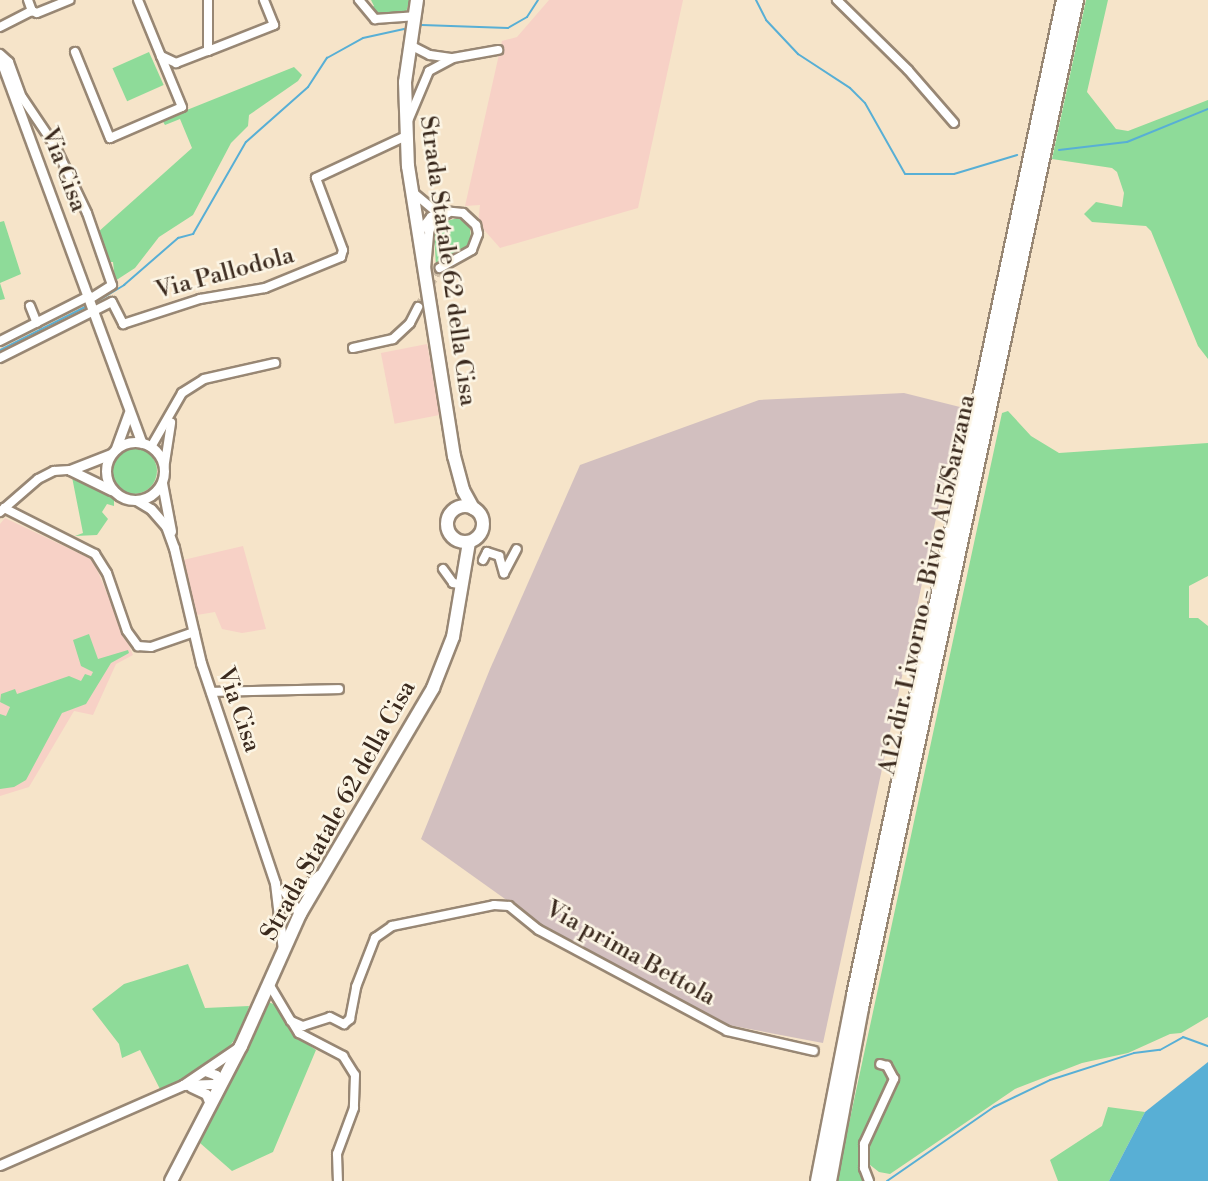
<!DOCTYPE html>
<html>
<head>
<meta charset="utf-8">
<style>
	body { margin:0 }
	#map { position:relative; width:1208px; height:1181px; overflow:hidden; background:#f6e4c9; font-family:"Libre Bodoni",serif }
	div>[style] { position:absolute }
	.built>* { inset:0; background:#f7d1c6; transform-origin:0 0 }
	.industrial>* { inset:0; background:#d2bfbf }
	.green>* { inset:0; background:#8edb99; transform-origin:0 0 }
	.round { border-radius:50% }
	.water>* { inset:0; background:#58afd5 }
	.stream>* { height:2px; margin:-1px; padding:0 1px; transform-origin:1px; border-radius:1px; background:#58afd5 }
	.minor-tunnel>* { height:8px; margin-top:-4px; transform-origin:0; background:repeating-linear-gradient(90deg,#d1bfa7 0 8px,transparent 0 12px) }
	.roads { filter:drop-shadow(2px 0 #988774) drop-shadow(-2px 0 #988774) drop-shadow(0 2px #988774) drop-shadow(0 -2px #988774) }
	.minor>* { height:8px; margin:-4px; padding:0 4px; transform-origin:4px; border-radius:4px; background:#fff }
	.tertiary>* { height:9px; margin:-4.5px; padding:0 4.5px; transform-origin:4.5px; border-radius:4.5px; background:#fff }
	.tertiary>.ring { margin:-4.5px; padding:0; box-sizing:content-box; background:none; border:9px solid #fff; border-radius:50% }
	.primary>* { height:12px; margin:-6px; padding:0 6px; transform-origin:6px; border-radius:6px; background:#fff }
	.primary>.ring { margin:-6px; padding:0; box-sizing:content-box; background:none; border:12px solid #fff; border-radius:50% }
	.motorway>* { height:14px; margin:-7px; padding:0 7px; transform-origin:7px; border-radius:7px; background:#fff }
	span { translate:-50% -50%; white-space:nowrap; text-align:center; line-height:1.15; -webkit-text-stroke:5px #fcf5e5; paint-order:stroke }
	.street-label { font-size:24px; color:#3b2a1e }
</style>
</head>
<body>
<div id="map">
	<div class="built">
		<i style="clip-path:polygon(549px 0,683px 0,638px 208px,500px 248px,478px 223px,480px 205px,465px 206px,502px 41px,517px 37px)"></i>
		<i style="left:427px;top:344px;width:72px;height:47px;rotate:79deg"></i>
		<i style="clip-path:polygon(5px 518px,93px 560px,133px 655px,116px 664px,93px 715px,74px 711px,29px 787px,0 796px,0 524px)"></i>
		<i style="clip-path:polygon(243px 546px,266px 629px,242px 633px,222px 629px,215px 612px,197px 615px,183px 560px)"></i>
	</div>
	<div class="industrial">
		<i style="clip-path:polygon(904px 393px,960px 407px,823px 1043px,723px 1024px,547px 929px,421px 839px,490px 669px,580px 465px,759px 400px)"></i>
	</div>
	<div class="green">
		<i style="clip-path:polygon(371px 0,410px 0,406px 12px,380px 17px,368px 9px,374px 6px)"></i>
		<i style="clip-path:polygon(1086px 0,1108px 0,1087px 92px,1116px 129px,1128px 131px,1208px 100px,1208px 359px,1198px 346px,1151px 231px,1146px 226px,1092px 222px,1084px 214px,1096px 202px,1122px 207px,1124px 193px,1117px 172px,1112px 168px,1052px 159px)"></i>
		<i style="left:149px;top:52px;width:36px;height:40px;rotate:66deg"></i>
		<i style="clip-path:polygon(294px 67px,302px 75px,298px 81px,249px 115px,248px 126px,231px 143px,193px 215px,159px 237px,135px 268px,115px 281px,113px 262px,108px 262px,97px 233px,192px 148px,180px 119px,165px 125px,162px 120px)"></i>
		<i style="clip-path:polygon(458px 218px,470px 227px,471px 241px,460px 254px,436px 266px,434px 232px,442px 222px)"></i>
		<i style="clip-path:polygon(4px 221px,21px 274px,0 283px,5px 299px,0 300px,0 222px)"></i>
		<i style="clip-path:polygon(1008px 411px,1031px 436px,1059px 453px,1208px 443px,1208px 576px,1189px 586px,1189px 618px,1198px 618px,1208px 626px,1208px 1017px,1181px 1033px,1170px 1034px,1128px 1053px,1082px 1063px,1015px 1089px,890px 1174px,879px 1172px,860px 1157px,866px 1181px,829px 1181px,835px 1142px,845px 1142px,1002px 413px)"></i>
		<i class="round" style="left:111px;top:448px;width:46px;height:46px"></i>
		<i style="clip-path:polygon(72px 477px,94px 484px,114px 500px,114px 506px,107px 504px,102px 512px,108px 519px,97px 535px,75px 536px,83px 533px)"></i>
		<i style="clip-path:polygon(89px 634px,98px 659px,128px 650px,129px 653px,111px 663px,86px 704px,62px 713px,26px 780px,14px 787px,0 789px,0 714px,6px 716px,10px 707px,0 702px,1px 694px,15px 689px,17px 694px,69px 676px,81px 681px,85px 674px,91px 676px,93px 672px,81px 666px,73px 640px)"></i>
		<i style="clip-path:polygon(188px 964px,205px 1008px,249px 1006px,242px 1029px,222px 1057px,161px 1091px,140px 1050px,122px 1058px,119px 1044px,92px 1009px,124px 984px)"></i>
		<i style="clip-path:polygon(268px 1002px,279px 1006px,291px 1033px,316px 1050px,273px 1152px,232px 1171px,200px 1143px)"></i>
		<i style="clip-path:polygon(1108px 1107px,1145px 1112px,1109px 1181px,1058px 1181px,1050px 1160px,1102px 1126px)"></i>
	</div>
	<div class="water">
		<i style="clip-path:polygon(1208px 1062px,1208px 1181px,1109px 1181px,1145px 1112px)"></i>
	</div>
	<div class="stream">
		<i style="left:756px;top:0;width:22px;rotate:63deg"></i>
		<i style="left:766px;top:20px;width:47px;rotate:46.7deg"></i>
		<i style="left:798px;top:54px;width:62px;rotate:33.2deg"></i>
		<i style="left:850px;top:88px;width:21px;rotate:45deg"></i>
		<i style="left:865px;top:103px;width:81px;rotate:60.6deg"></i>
		<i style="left:905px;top:174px;width:49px"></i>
		<i style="left:954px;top:174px;width:66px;rotate:-16.8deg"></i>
		<i style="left:422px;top:25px;width:86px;rotate:2deg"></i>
		<i style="left:508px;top:28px;width:22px;rotate:-30deg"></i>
		<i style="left:527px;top:17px;width:20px;rotate:-57deg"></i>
		<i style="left:1059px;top:150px;width:68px;rotate:-6.7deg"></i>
		<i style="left:1127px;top:142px;width:87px;rotate:-22.2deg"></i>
		<i style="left:96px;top:302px;width:33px;rotate:-31deg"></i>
		<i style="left:124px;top:285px;width:72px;rotate:-41deg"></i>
		<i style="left:178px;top:238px;width:16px;rotate:-15deg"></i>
		<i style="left:193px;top:234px;width:106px;rotate:-60.1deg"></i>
		<i style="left:246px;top:142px;width:83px;rotate:-41.6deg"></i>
		<i style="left:308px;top:87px;width:35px;rotate:-57deg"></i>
		<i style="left:327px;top:58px;width:41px;rotate:-29.1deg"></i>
		<i style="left:363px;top:38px;width:42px;rotate:-12.4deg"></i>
		<i style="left:0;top:350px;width:97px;rotate:-26.8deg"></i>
		<i style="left:887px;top:1181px;width:130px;rotate:-34.7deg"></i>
		<i style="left:994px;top:1107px;width:62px;rotate:-25.7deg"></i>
		<i style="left:1050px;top:1080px;width:88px;rotate:-17.8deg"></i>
		<i style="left:1134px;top:1053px;width:26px;rotate:-7deg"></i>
		<i style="left:1160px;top:1050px;width:26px;rotate:-29deg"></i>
		<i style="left:1183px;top:1037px;width:27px;rotate:20deg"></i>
	</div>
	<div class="minor-tunnel">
		<i style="left:418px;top:307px;width:45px;rotate:-60.6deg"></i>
	</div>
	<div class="roads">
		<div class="minor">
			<i style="left:28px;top:0;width:12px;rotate:70deg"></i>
			<i style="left:32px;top:11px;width:5px;rotate:22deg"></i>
			<i style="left:37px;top:13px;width:35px;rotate:-22deg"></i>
			<i style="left:138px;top:0;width:61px;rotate:67.7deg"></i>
			<i style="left:161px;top:56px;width:17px;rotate:25deg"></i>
			<i style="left:176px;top:63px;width:34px;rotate:-21deg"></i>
			<i style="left:208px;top:51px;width:51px;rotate:-90deg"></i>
			<i style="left:359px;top:0;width:25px;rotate:50deg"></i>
			<i style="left:375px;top:19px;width:39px;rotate:-4deg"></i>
			<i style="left:837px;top:0;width:100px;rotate:44.6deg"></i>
			<i style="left:908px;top:70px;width:70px;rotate:49deg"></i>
			<i style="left:0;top:27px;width:36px;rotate:-27deg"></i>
			<i style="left:410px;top:45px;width:22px;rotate:27deg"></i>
			<i style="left:430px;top:55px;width:21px;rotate:8deg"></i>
			<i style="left:208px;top:51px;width:71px;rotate:-21.5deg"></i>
			<i style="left:274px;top:25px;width:27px;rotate:-112deg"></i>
			<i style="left:75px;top:52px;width:93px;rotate:67.9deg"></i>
			<i style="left:110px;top:138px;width:78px;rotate:-23.3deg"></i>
			<i style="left:182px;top:107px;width:55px;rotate:-112.4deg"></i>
			<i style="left:0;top:54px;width:12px;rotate:42deg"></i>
			<i style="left:9px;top:62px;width:37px;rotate:70deg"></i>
			<i style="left:22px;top:97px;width:59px;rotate:56deg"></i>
			<i style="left:55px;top:146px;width:74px;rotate:64.5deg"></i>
			<i style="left:87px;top:213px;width:76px;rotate:70.9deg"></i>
			<i style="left:112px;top:285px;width:26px;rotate:148deg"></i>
			<i style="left:408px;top:121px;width:54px;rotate:-67.2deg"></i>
			<i style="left:429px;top:71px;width:27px;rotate:-28deg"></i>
			<i style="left:453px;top:58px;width:46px;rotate:-10.1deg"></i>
			<i style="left:415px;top:194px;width:25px;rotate:40deg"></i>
			<i style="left:434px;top:210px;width:29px;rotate:6deg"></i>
			<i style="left:463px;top:213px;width:18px;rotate:43deg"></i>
			<i style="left:476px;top:225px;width:9px;rotate:77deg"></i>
			<i style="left:478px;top:234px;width:17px;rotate:111deg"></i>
			<i style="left:472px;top:250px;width:37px;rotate:151deg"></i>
			<i style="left:420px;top:231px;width:18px;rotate:-52deg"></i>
			<i style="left:431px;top:217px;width:9px;rotate:-21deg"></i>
			<i style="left:426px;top:269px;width:38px;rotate:-85deg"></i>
			<i style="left:429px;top:231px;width:13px;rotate:-61deg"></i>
			<i style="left:435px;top:220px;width:15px;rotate:-28deg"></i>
			<i style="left:30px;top:306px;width:18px;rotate:68deg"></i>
			<i style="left:0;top:341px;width:100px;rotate:-26.8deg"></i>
			<i style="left:353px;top:348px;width:41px;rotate:-12.7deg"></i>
			<i style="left:393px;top:339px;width:23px;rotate:-43deg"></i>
			<i style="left:410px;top:323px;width:18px;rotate:-63deg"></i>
			<i style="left:0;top:358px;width:125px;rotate:-26.6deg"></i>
			<i style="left:112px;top:302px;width:25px;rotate:63deg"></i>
			<i style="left:123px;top:324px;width:81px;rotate:-18deg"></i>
			<i style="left:200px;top:299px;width:66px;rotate:-9.6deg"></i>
			<i style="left:265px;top:288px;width:82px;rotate:-22.2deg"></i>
			<i style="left:341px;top:257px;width:7px;rotate:-74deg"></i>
			<i style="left:343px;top:250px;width:77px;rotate:-110.6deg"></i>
			<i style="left:316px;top:178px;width:99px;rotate:-25deg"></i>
			<i style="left:151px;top:447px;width:62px;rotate:-60.1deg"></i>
			<i style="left:182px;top:393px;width:26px;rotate:-32deg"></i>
			<i style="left:204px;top:379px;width:73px;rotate:-12.7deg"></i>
			<i style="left:164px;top:469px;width:47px;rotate:-81.3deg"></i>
			<i style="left:4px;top:508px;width:102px;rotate:26.8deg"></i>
			<i style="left:95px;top:554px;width:22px;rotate:58deg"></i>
			<i style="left:107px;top:573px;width:61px;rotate:71deg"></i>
			<i style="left:127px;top:631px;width:19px;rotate:54deg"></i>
			<i style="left:138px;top:646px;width:13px;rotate:4deg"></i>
			<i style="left:151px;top:647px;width:46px;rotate:-19.2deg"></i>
			<i style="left:0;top:512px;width:50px;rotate:-41deg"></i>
			<i style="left:38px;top:479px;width:18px;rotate:-27deg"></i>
			<i style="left:54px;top:471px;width:16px;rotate:-4deg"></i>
			<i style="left:483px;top:560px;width:9px;rotate:-63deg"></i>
			<i style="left:487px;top:552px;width:13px;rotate:18deg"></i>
			<i style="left:499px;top:556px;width:18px;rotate:74deg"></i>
			<i style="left:504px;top:573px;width:27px;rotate:-62deg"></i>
			<i style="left:443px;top:569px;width:17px;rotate:54deg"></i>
			<i style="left:453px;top:583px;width:10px;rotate:11deg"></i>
			<i style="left:211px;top:692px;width:128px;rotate:-1.3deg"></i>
			<i style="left:269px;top:984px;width:43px;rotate:59.3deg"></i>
			<i style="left:291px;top:1021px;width:13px;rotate:23deg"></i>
			<i style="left:303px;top:1026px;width:28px;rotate:-18deg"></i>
			<i style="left:330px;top:1017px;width:16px;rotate:27deg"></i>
			<i style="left:344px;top:1024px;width:8px;rotate:-40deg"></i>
			<i style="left:350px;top:1019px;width:33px;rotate:-79deg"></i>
			<i style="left:356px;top:987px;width:53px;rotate:-68.8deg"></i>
			<i style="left:375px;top:938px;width:21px;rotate:-35deg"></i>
			<i style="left:392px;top:926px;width:104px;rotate:-11.6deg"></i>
			<i style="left:494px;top:905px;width:15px;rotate:4deg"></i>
			<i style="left:509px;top:906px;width:38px;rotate:39deg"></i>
			<i style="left:539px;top:930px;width:213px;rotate:28.2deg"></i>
			<i style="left:727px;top:1031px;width:89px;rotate:12.9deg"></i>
			<i style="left:292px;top:1022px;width:13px;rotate:58deg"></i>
			<i style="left:299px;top:1033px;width:50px;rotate:27.6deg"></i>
			<i style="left:343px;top:1056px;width:22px;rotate:58deg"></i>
			<i style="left:355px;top:1075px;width:33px;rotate:92deg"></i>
			<i style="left:354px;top:1108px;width:49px;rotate:110.3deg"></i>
			<i style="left:337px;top:1154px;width:27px;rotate:88deg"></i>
			<i style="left:869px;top:1181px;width:14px;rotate:-111deg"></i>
			<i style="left:864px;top:1168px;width:24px;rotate:-90deg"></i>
			<i style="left:864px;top:1144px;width:72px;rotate:-65.2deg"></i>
			<i style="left:894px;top:1079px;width:15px;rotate:-118deg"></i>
			<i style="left:887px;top:1066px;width:7px;rotate:-164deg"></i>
		</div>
		<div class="tertiary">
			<i style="left:0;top:58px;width:410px;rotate:69.8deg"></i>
			<i class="ring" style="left:106px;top:442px;width:49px;height:49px"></i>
			<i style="left:116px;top:448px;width:37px;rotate:-70deg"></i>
			<i style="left:70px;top:470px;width:46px;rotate:26deg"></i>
			<i style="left:70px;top:470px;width:44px;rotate:-21.3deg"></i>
			<i style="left:162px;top:483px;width:49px;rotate:79.4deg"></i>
			<i style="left:136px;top:500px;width:17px;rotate:31deg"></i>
			<i style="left:151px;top:509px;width:23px;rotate:49deg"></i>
			<i style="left:166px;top:526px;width:23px;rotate:70deg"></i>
			<i style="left:174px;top:548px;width:118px;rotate:76.8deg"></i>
			<i style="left:201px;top:663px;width:232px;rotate:71.4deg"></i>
			<i style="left:275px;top:883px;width:67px;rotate:83.2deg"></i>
			<i style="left:283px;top:889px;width:30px;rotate:56deg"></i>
			<i style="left:285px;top:891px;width:13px;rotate:9deg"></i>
			<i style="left:298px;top:893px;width:28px;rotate:-41deg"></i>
			<i style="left:183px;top:1085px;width:37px;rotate:-2deg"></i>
			<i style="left:220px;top:1084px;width:10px;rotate:-114deg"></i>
			<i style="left:216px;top:1075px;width:12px;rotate:-160deg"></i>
			<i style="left:191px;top:1087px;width:17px;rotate:25deg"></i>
			<i style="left:206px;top:1094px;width:11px;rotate:68deg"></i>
			<i style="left:0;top:1165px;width:200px;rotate:-23.6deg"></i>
			<i style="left:183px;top:1085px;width:68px;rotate:-34.2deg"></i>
		</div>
		<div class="primary">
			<i style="left:417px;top:0;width:83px;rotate:98.3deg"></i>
			<i style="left:405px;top:82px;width:84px;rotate:88deg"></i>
			<i style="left:408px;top:166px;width:294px;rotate:81deg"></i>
			<i style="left:454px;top:456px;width:35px;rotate:75deg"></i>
			<i style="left:463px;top:490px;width:21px;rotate:61deg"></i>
			<i class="ring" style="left:447px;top:506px;width:24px;height:24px"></i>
			<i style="left:171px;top:1181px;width:152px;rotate:-62.6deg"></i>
			<i style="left:241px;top:1046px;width:145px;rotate:-65.9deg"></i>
			<i style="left:300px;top:914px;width:262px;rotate:-59.5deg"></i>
			<i style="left:433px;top:688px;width:55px;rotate:-68.6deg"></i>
			<i style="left:453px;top:637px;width:96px;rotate:-80.4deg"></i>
		</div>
		<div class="motorway">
			<i style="left:818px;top:1181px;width:189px;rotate:-79deg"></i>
			<i style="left:854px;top:995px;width:1017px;rotate:-78.08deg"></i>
			<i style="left:829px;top:1181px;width:176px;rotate:-79.5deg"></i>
			<i style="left:861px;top:1008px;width:1031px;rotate:-77.96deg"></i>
		</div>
	</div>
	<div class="street-label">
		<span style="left:63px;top:170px;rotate:69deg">Via Cisa</span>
		<span style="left:447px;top:261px;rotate:82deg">Strada Statale 62 della Cisa</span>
		<span style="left:225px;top:274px;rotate:-15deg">Via Pallodola</span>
		<span style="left:928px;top:585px;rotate:-78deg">A12 dir. Livorno - Bivio A15/Sarzana</span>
		<span style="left:238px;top:710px;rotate:71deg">Via Cisa</span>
		<span style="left:339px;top:811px;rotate:-61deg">Strada Statale 62 della Cisa</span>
		<span style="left:630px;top:954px;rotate:29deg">Via prima Bettola</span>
	</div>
</div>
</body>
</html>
